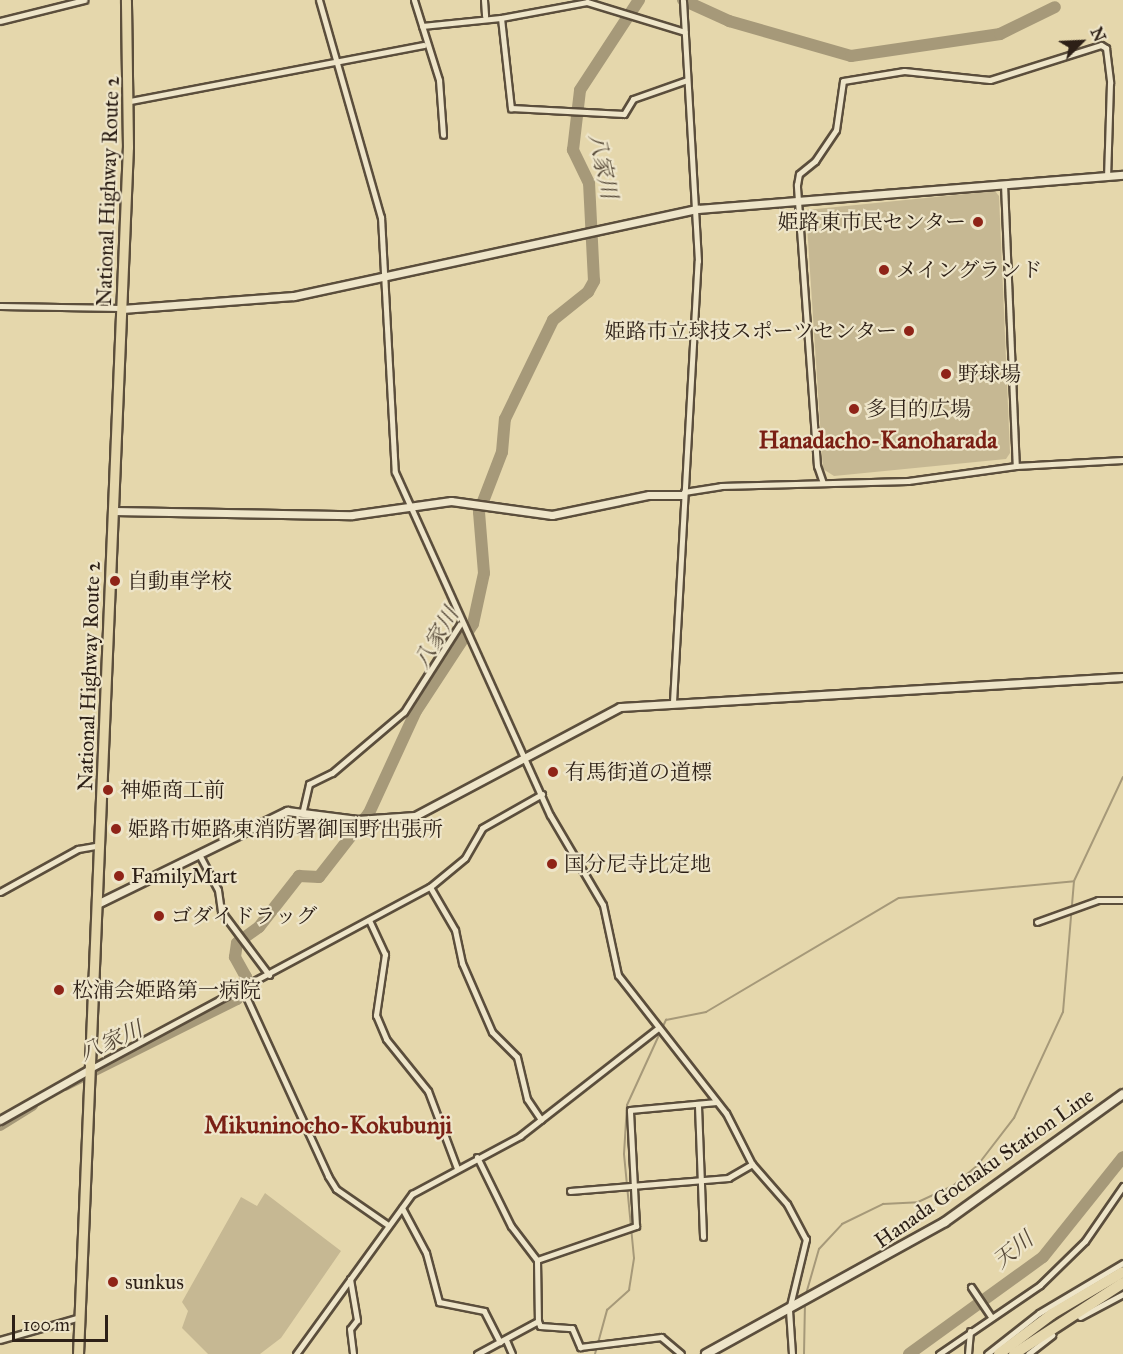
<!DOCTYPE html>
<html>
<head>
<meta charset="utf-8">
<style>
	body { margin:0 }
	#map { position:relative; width:1123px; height:1354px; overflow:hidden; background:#e5d7ac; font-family:"IM FELL Great Primer","Noto Serif JP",serif }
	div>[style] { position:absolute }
	.green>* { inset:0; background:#c6b893 }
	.stream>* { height:2px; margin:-1px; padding:0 1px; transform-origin:1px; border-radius:1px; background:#a69979 }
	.river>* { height:12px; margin:-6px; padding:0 6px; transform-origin:6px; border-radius:6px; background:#a69979 }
	.roads { filter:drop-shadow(2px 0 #5b4e3c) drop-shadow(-2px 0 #5b4e3c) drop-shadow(0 2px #5b4e3c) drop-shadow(0 -2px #5b4e3c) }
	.minor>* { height:5px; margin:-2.5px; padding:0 2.5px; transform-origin:2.5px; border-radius:2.5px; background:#eee5c9 }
	.tertiary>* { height:7px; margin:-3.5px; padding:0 3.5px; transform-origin:3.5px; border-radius:3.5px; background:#eee5c9 }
	.secondary>* { height:8px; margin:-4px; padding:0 4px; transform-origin:4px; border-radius:4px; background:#eee5c9 }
	.trunk>* { height:9px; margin:-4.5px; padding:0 4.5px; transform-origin:4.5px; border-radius:4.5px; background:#e5d7ac }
	.motorway>* { height:10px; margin:-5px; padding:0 5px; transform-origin:5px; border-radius:5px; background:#e5d7ac }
	.dots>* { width:16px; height:16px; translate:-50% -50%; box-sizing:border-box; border:3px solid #eee5c9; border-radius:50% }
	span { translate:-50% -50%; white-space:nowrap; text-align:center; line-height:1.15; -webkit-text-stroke:4.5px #eee5c9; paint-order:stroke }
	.street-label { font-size:21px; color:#2d2017 }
	.poi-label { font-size:21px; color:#2d2017 }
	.right { translate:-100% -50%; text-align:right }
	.left { translate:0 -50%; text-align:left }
	.water-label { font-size:22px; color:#574a39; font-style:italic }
	.quarter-label { font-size:24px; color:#7a1f14; font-weight:700 }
	.north { position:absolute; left:1051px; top:12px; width:60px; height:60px; -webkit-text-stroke:4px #eee5c9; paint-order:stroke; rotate:66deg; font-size:16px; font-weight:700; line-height:24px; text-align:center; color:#2d2017 }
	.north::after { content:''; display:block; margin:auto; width:21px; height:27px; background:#2d2017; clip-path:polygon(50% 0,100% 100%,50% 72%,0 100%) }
	.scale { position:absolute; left:12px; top:1315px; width:96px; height:27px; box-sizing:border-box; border:3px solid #2d2017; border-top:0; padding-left:8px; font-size:18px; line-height:21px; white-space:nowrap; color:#2d2017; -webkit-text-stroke:4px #eee5c9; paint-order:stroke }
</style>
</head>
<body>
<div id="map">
	<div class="green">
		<i style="clip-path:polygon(995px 191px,999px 196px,1010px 453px,1006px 459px,834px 476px,823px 469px,806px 210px)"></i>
		<i style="clip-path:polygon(265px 1193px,341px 1251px,281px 1338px,260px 1354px,208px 1354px,182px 1328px,188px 1311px,182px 1302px,241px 1197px,257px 1206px)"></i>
	</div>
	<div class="stream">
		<i style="left:806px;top:1294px;width:47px;rotate:-73.9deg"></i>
		<i style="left:819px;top:1249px;width:34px;rotate:-47deg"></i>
		<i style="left:842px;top:1224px;width:46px;rotate:-26deg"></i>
		<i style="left:883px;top:1204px;width:35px;rotate:-3deg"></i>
		<i style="left:918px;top:1202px;width:40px;rotate:-25deg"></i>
		<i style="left:954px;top:1185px;width:30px;rotate:-40deg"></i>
		<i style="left:977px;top:1166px;width:61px;rotate:-52.4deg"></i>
		<i style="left:1014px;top:1118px;width:117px;rotate:-65.2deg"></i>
		<i style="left:1063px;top:1012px;width:131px;rotate:-85.2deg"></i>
		<i style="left:1074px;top:881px;width:115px;rotate:-64.8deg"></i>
		<i style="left:595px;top:1354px;width:46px;rotate:-74.7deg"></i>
		<i style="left:607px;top:1310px;width:30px;rotate:-42deg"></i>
		<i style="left:629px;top:1290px;width:32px;rotate:-81deg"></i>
		<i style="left:634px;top:1258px;width:104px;rotate:-95.5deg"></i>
		<i style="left:624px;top:1154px;width:49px;rotate:-86.5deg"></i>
		<i style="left:627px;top:1105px;width:94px;rotate:-65.4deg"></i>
		<i style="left:666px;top:1020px;width:41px;rotate:-11.3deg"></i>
		<i style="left:706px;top:1012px;width:224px;rotate:-30.6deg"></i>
		<i style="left:899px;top:898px;width:176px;rotate:-5.5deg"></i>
		<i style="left:804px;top:1354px;width:51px;rotate:-88.9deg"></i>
	</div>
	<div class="river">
		<i style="left:683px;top:0;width:51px;rotate:24.5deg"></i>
		<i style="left:729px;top:21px;width:127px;rotate:16deg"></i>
		<i style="left:851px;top:56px;width:151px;rotate:-8.4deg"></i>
		<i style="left:1000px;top:34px;width:61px;rotate:-26.1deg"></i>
		<i style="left:65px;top:1085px;width:192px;rotate:-26.6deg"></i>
		<i style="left:237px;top:999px;width:24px;rotate:-68deg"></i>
		<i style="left:246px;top:977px;width:23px;rotate:-119deg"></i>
		<i style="left:235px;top:957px;width:14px;rotate:-82deg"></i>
		<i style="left:237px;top:943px;width:27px;rotate:-36deg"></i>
		<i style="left:259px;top:927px;width:65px;rotate:-51.9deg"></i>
		<i style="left:299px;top:876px;width:20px;rotate:3deg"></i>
		<i style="left:319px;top:877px;width:81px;rotate:-52deg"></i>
		<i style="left:369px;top:813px;width:112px;rotate:-65.3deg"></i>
		<i style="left:416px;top:711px;width:104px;rotate:-56.8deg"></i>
		<i style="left:473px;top:624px;width:52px;rotate:-77.8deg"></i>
		<i style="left:484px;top:573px;width:61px;rotate:-94.7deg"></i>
		<i style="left:479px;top:512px;width:64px;rotate:-69deg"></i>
		<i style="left:502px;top:452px;width:33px;rotate:-85deg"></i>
		<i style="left:505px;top:419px;width:110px;rotate:-64.1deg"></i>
		<i style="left:553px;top:320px;width:45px;rotate:-38.7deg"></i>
		<i style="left:588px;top:292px;width:13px;rotate:-61deg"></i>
		<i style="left:594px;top:281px;width:98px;rotate:-92.9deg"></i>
		<i style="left:589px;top:183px;width:37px;rotate:-116deg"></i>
		<i style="left:573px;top:150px;width:60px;rotate:-83.3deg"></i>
		<i style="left:580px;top:90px;width:108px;rotate:-56.8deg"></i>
		<i style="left:0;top:1125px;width:38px;rotate:-32deg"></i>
		<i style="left:909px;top:1354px;width:165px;rotate:-35.9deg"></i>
		<i style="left:1043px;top:1257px;width:128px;rotate:-51.3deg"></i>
	</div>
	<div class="roads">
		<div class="minor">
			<i style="left:319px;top:0;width:226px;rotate:74.1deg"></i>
			<i style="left:381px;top:217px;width:255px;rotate:86.9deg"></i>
			<i style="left:395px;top:472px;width:376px;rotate:65.7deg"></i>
			<i style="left:550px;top:815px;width:104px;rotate:59.5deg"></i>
			<i style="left:603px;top:905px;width:72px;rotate:77.9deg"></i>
			<i style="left:618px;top:975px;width:175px;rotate:52deg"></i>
			<i style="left:726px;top:1113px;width:57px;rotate:63deg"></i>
			<i style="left:752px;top:1164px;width:53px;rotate:48.8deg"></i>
			<i style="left:787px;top:1204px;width:40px;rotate:62deg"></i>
			<i style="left:806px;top:1239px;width:73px;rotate:103.5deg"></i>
			<i style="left:789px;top:1310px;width:44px;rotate:86.1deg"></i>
			<i style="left:414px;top:0;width:84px;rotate:72.6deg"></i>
			<i style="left:439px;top:80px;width:55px;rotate:85.8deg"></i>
			<i style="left:484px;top:0;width:16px;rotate:86deg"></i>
			<i style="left:501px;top:18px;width:87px;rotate:-10.5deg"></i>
			<i style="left:587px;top:2px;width:102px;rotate:17deg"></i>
			<i style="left:0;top:21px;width:87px;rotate:-14deg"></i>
			<i style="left:422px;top:26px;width:79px;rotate:-5.8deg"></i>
			<i style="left:501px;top:18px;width:91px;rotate:83.7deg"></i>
			<i style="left:511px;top:108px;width:113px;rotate:3deg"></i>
			<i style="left:624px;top:114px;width:17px;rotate:-59deg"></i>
			<i style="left:633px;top:99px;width:57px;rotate:-19.4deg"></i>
			<i style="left:130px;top:101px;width:299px;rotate:-10.8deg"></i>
			<i style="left:1004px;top:184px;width:282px;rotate:87.6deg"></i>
			<i style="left:0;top:306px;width:121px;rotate:0.9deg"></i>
			<i style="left:823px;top:483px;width:18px;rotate:-109deg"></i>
			<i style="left:817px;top:466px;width:282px;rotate:-94.1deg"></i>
			<i style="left:797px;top:185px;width:11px;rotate:-80deg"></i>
			<i style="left:799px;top:174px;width:21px;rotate:-39deg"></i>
			<i style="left:815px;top:161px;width:37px;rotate:-56deg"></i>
			<i style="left:836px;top:130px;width:49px;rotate:-81.9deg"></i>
			<i style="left:843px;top:81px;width:62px;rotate:-9.3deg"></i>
			<i style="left:904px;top:71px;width:86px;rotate:6deg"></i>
			<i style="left:990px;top:80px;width:116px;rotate:-17.5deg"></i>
			<i style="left:1101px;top:45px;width:6px;rotate:31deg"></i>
			<i style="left:1106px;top:48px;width:35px;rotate:83deg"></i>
			<i style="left:1110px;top:83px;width:93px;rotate:91.8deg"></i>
			<i style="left:684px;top:492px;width:37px;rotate:-9deg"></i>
			<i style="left:721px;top:486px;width:187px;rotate:-1.5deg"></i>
			<i style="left:908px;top:481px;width:109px;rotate:-7.9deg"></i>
			<i style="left:1016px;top:466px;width:107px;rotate:-3.2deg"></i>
			<i style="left:673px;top:702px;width:442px;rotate:-86.8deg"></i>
			<i style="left:698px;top:261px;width:261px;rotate:-93.3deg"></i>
			<i style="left:303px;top:810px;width:27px;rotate:-77deg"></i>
			<i style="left:309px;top:784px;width:25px;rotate:-26deg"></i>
			<i style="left:332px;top:773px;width:94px;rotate:-40.3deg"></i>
			<i style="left:404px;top:712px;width:104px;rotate:-57.5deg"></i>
			<i style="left:201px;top:858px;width:36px;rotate:62deg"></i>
			<i style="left:218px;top:890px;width:21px;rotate:82deg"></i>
			<i style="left:221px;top:911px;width:80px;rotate:53.1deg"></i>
			<i style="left:430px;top:887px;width:50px;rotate:59.8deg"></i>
			<i style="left:455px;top:930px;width:34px;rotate:78deg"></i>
			<i style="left:462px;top:963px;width:75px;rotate:66.5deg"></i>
			<i style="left:492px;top:1032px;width:35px;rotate:45deg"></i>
			<i style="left:517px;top:1057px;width:43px;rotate:76.6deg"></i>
			<i style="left:527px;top:1099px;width:25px;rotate:56deg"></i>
			<i style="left:0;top:892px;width:89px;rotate:-28.9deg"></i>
			<i style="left:78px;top:849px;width:22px;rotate:-10deg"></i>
			<i style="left:369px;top:920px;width:38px;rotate:65deg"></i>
			<i style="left:385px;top:954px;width:62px;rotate:98.4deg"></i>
			<i style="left:376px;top:1015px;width:26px;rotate:67deg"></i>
			<i style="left:386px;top:1039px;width:67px;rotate:51.1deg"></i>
			<i style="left:428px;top:1091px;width:82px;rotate:69.4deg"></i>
			<i style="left:1037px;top:922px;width:65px;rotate:-19.8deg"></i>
			<i style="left:1098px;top:900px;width:25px"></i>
			<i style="left:243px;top:990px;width:205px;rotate:65.4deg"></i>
			<i style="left:328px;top:1176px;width:15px;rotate:58deg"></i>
			<i style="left:336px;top:1189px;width:63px;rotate:34.7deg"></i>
			<i style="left:90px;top:1069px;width:386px;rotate:-28.2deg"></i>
			<i style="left:430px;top:887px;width:45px;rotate:-39.6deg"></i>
			<i style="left:465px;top:858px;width:34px;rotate:-60deg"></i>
			<i style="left:482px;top:828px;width:69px;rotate:-29.5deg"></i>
			<i style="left:698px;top:1106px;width:131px;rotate:87.8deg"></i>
			<i style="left:477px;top:1157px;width:77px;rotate:63.8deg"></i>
			<i style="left:511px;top:1226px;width:43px;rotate:52.6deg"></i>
			<i style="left:537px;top:1260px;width:61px;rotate:89.1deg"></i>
			<i style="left:570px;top:1191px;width:159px;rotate:-4.7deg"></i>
			<i style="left:728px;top:1178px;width:28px;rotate:-30deg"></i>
			<i style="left:402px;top:1208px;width:51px;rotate:61.9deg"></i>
			<i style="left:426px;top:1253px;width:51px;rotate:75.1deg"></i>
			<i style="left:439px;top:1302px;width:46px;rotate:11.3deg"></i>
			<i style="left:484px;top:1311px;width:35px;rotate:63deg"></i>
			<i style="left:537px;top:1260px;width:105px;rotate:-19deg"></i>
			<i style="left:636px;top:1226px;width:116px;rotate:-93deg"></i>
			<i style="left:630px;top:1110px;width:87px;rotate:-5.3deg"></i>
			<i style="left:350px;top:1279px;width:42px;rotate:80.3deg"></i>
			<i style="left:357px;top:1320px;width:11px;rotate:128deg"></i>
			<i style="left:350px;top:1329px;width:25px;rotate:83deg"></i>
			<i style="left:971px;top:1287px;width:36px;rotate:56deg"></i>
			<i style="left:1080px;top:1317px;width:49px;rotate:-28.1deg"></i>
			<i style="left:538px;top:1321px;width:5px;rotate:68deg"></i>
			<i style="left:540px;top:1326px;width:32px;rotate:4deg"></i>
			<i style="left:572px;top:1328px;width:21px;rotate:67deg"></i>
			<i style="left:580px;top:1347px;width:82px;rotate:-7deg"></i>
			<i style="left:661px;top:1337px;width:26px;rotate:40deg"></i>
			<i style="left:0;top:1340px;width:83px;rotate:-16deg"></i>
			<i style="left:506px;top:1340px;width:15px;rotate:67deg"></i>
			<i style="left:296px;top:1354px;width:198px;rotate:-54.1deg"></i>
			<i style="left:412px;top:1194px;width:123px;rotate:-28.2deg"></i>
			<i style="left:520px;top:1136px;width:174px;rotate:-38deg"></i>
			<i style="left:477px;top:1354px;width:69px;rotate:-28.4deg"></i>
			<i style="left:939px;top:1354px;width:122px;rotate:-34.3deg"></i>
			<i style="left:1040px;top:1285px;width:63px;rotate:-44.4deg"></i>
			<i style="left:1085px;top:1241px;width:67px;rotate:-55.4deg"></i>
			<i style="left:968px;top:1354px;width:23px;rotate:-85deg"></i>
			<i style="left:987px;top:1354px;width:66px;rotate:-38.3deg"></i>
			<i style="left:1039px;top:1313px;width:98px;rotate:-30.8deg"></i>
			<i style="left:1028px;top:1354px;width:31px;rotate:-38deg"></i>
		</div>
		<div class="tertiary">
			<i style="left:122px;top:309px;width:172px;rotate:-4.3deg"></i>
			<i style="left:294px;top:296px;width:413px;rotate:-12.2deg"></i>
			<i style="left:698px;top:209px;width:426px;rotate:-4.6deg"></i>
			<i style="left:114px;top:511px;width:238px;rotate:1deg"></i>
			<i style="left:352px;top:515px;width:100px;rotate:-8deg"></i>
			<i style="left:451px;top:501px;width:102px;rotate:7.9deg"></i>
			<i style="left:552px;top:515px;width:99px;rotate:-11.7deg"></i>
			<i style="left:649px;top:495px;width:34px"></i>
			<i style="left:97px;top:904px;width:212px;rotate:-26.1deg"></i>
			<i style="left:287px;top:811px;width:71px;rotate:7.3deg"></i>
			<i style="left:357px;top:820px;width:58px;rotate:-3.9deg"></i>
			<i style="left:415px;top:816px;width:232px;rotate:-28deg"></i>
			<i style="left:620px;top:707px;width:504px;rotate:-3.41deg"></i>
			<i style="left:0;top:1120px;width:103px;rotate:-29.5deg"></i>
		</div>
		<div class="secondary">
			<i style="left:706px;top:1354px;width:273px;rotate:-28.9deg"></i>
			<i style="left:945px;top:1222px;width:219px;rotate:-35.7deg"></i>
		</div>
		<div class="trunk">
			<i style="left:78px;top:1354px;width:1208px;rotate:-87.63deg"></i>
			<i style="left:128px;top:147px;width:147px;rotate:-90.8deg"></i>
		</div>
		<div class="motorway">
			<i style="left:999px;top:1354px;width:66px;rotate:-37deg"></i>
			<i style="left:1052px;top:1314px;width:82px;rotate:-30.6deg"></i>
			<i style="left:1014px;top:1354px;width:130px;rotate:-33.1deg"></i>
		</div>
	</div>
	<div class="dots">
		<i style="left:978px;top:222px;background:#8f2418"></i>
		<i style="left:884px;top:270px;background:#8f2418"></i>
		<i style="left:909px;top:331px;background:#8f2418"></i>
		<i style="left:946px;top:374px;background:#8f2418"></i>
		<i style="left:854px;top:409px;background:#8f2418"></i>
		<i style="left:115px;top:581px;background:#8f2418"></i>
		<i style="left:553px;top:772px;background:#8f2418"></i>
		<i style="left:108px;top:790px;background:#8f2418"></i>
		<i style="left:116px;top:829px;background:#8f2418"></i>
		<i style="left:552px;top:864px;background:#8f2418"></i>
		<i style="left:119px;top:876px;background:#8f2418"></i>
		<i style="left:159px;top:916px;background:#8f2418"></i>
		<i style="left:59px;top:990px;background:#8f2418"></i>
		<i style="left:113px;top:1282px;background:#8f2418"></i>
	</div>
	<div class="street-label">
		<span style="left:108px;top:191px;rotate:-88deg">National Highway Route 2</span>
		<span style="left:89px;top:676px;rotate:-88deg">National Highway Route 2</span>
		<span style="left:984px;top:1168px;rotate:-35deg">Hanada Gochaku Station Line</span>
	</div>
	<div class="poi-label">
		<span class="right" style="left:966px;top:222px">姫路東市民センター</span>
		<span class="left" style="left:896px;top:270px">メイングランド</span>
		<span class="right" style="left:897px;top:331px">姫路市立球技スポーツセンター</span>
		<span class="left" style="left:958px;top:374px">野球場</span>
		<span class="left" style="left:866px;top:409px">多目的広場</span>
		<span class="left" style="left:127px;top:581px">自動車学校</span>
		<span class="left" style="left:565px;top:772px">有馬街道の道標</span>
		<span class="left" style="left:120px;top:790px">神姫商工前</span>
		<span class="left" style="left:128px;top:829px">姫路市姫路東消防署御国野出張所</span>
		<span class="left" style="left:564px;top:864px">国分尼寺比定地</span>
		<span class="left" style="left:131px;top:876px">FamilyMart</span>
		<span class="left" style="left:171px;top:916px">ゴダイドラッグ</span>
		<span class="left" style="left:72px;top:990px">松浦会姫路第一病院</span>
		<span class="left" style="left:125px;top:1282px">sunkus</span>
	</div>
	<div class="water-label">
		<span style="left:603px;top:166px;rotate:78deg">八家川</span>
		<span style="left:436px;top:638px;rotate:-60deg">八家川</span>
		<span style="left:111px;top:1041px;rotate:-24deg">八家川</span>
		<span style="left:1013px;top:1250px;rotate:-39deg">天川</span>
	</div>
	<div class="quarter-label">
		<span style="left:878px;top:441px">Hanadacho-Kanoharada</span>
		<span style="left:328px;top:1126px">Mikuninocho-Kokubunji</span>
	</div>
	<div class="north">N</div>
	<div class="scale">100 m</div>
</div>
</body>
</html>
